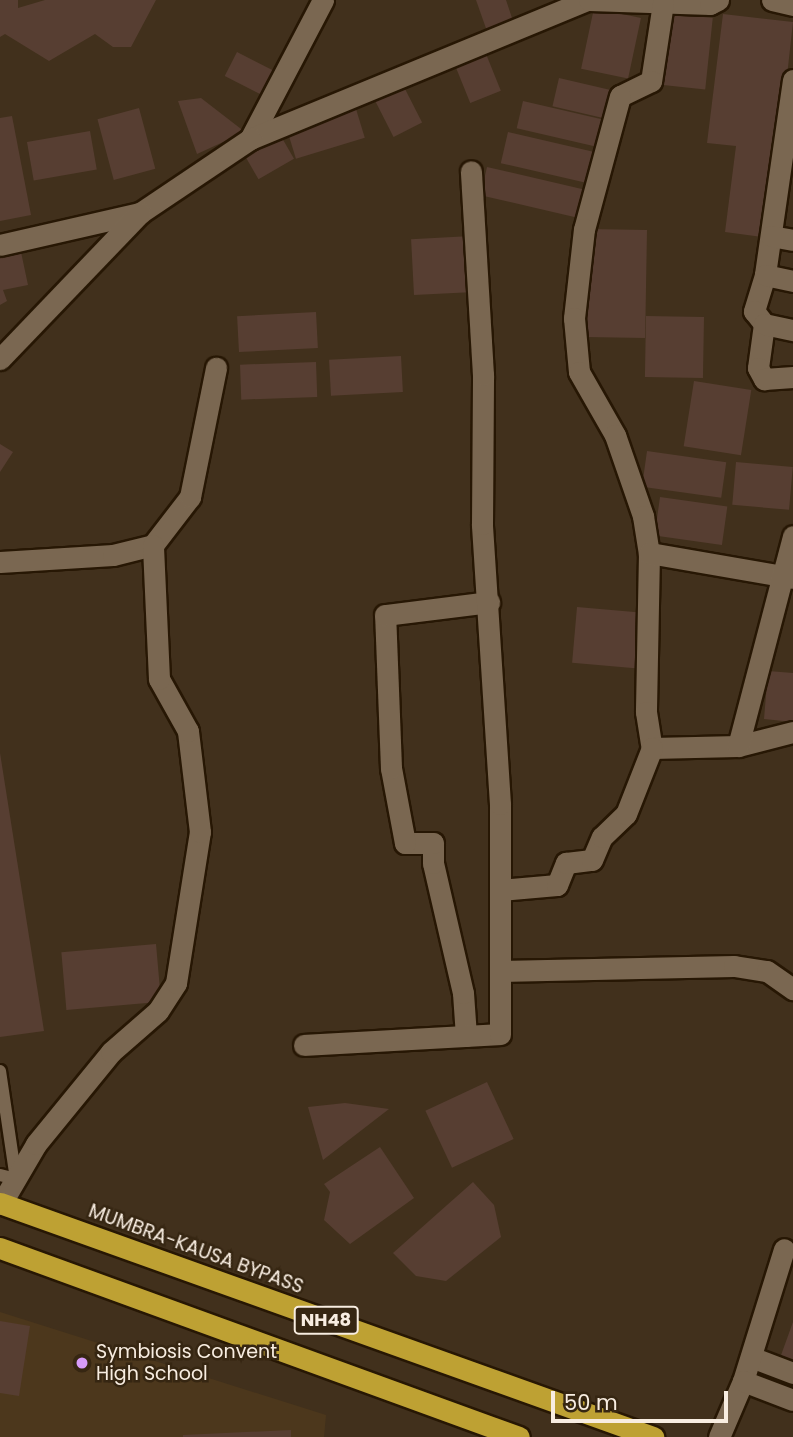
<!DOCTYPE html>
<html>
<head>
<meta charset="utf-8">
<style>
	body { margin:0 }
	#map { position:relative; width:793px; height:1437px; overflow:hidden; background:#41301c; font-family:Poppins,sans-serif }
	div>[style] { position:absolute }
	.built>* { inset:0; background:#4c371c }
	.building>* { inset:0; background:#573e32; transform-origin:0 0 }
	.roads { filter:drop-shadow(2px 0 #271704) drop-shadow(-2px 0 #271704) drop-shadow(0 2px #271704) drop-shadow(0 -2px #271704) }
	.lane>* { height:12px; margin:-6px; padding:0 6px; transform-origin:6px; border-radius:6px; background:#7a6751 }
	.street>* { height:21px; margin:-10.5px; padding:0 10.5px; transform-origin:10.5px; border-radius:10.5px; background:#7a6751 }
	.highway>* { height:21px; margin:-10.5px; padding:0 10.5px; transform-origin:10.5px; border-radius:10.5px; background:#bea133 }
	.dots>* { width:19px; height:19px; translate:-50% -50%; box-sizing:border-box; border:4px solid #362612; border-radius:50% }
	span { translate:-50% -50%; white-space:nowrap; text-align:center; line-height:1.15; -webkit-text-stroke:5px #362612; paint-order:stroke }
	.shield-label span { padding:2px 5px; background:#362612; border:2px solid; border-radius:5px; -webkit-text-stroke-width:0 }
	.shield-label { font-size:18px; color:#f8ede1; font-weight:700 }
	.street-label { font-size:19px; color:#f8ede1 }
	.poi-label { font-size:19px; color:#f8ede1 }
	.left { translate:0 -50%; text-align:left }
	.scale { position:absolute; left:551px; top:1391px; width:177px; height:32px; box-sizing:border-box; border:4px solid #f8ede1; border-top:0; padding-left:9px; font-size:21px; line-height:24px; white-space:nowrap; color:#f8ede1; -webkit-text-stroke:5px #362612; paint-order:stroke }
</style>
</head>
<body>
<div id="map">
	<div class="built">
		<i style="clip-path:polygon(0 1312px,326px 1415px,324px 1437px,0 1437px)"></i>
	</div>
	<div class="building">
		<i style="clip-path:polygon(0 0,18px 0,18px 8px,45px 0,156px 0,131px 47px,113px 47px,95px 34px,49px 61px,5px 34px,0 37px)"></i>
		<i style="clip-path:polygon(476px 0,506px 0,514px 24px,488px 34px)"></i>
		<i style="left:594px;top:8px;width:48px;height:62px;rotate:12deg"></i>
		<i style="left:666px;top:13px;width:47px;height:72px;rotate:6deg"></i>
		<i style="clip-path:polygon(723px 14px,793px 22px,769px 238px,725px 232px,736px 146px,707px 143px)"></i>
		<i style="left:484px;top:49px;width:45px;height:33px;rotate:68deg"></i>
		<i style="left:237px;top:52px;width:48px;height:27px;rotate:27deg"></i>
		<i style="left:559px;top:78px;width:53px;height:29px;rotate:13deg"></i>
		<i style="left:403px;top:85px;width:42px;height:32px;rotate:63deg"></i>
		<i style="clip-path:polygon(201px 98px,245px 132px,197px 154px,178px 101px)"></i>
		<i style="left:523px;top:101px;width:82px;height:28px;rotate:13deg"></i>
		<i style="left:139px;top:108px;width:63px;height:43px;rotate:75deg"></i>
		<i style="left:356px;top:109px;width:30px;height:72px;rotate:73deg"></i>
		<i style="clip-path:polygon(12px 116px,31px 215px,0 221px,0 118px)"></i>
		<i style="left:90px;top:131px;width:39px;height:64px;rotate:80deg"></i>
		<i style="left:278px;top:131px;width:32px;height:41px;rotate:60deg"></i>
		<i style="left:508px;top:132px;width:93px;height:32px;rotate:13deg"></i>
		<i style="left:487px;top:167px;width:104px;height:29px;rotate:13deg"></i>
		<i style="left:588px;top:229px;width:59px;height:108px;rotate:1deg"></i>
		<i style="left:471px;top:236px;width:56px;height:60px;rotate:87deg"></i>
		<i style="clip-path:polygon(21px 252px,28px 285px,3px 290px,7px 301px,0 305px,0 256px)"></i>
		<i style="left:316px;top:312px;width:36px;height:79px;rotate:87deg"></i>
		<i style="left:646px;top:316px;width:58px;height:61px;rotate:1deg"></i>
		<i style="left:401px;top:356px;width:36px;height:72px;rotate:87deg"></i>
		<i style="left:316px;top:362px;width:35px;height:76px;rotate:88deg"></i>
		<i style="left:694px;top:381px;width:58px;height:66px;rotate:9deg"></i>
		<i style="clip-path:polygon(0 444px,13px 452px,0 472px)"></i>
		<i style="left:647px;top:451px;width:80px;height:36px;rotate:8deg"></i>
		<i style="left:736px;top:462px;width:57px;height:43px;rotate:5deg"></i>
		<i style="left:660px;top:497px;width:68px;height:39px;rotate:8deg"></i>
		<i style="left:577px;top:607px;width:69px;height:56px;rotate:5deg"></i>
		<i style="clip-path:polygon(768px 671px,793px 673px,793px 722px,764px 719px)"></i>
		<i style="clip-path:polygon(0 753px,44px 1031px,0 1037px)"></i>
		<i style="left:156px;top:944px;width:58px;height:95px;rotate:85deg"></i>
		<i style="left:487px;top:1082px;width:63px;height:68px;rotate:65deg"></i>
		<i style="clip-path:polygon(345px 1103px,389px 1109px,323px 1160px,308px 1107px)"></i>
		<i style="clip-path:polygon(380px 1147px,414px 1198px,350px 1244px,324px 1220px,330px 1192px,324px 1184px)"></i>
		<i style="clip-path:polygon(473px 1182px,494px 1205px,501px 1237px,446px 1281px,416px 1276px,393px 1253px)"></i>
		<i style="clip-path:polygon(0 1321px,30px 1326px,19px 1396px,0 1393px)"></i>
		<i style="clip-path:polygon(793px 1322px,793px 1362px,780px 1358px)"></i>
		<i style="clip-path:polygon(291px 1430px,291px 1437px,183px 1437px,183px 1435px)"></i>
	</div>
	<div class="roads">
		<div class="lane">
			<i style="left:0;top:1071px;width:109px;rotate:81.6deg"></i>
			<i style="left:16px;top:1179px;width:16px;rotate:-166deg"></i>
		</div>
		<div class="street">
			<i style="left:323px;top:0;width:157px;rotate:117.7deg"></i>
			<i style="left:250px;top:139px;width:365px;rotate:-22.4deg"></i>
			<i style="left:589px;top:0;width:121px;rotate:1.9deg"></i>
			<i style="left:710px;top:4px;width:9px;rotate:-27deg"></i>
			<i style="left:772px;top:0;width:22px;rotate:13deg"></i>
			<i style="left:663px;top:3px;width:79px;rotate:98.7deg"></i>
			<i style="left:651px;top:81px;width:34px;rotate:154deg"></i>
			<i style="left:620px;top:96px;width:138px;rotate:105.1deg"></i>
			<i style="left:584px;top:229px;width:90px;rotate:96.4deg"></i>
			<i style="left:574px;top:318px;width:54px;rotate:84.7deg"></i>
			<i style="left:579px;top:372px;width:73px;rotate:60.3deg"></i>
			<i style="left:615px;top:435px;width:86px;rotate:70.9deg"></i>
			<i style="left:643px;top:516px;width:37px;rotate:81deg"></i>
			<i style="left:649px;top:553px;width:159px;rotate:91.1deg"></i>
			<i style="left:646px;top:712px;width:36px;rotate:81deg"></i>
			<i style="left:652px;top:748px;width:86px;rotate:-1.3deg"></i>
			<i style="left:738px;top:746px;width:57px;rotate:-14.3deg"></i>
			<i style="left:793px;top:80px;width:197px;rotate:98.2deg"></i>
			<i style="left:765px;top:275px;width:38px;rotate:107deg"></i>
			<i style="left:754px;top:311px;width:16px;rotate:52deg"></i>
			<i style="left:764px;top:324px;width:44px;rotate:97.8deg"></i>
			<i style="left:758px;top:368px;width:13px;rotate:61deg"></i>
			<i style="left:764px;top:379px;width:29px;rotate:-4deg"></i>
			<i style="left:771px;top:236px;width:22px;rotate:10deg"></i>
			<i style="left:0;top:245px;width:144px;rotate:-12.9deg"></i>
			<i style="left:140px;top:213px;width:133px;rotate:-33.9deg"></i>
			<i style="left:765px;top:275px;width:29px;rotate:12deg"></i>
			<i style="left:764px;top:324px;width:30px;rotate:12deg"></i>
			<i style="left:0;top:359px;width:202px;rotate:-46.2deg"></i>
			<i style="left:649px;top:553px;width:146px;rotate:9.8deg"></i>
			<i style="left:0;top:562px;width:113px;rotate:-3.5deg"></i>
			<i style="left:113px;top:555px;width:41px;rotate:-14deg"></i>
			<i style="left:153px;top:545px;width:61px;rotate:-52.4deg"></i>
			<i style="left:190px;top:497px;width:132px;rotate:-78.6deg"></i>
			<i style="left:738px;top:746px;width:217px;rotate:-75.3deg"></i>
			<i style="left:500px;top:890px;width:57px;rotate:-5deg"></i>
			<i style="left:557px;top:885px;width:24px;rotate:-68deg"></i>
			<i style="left:566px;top:863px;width:26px;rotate:-7deg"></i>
			<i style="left:592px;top:860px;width:25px;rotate:-67deg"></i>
			<i style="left:602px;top:837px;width:33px;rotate:-44deg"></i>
			<i style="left:626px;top:814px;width:71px;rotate:-68.5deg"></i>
			<i style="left:500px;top:971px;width:234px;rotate:-1.2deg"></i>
			<i style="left:734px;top:966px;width:33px;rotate:9deg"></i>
			<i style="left:767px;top:971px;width:32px;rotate:35deg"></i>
			<i style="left:466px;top:1036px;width:43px;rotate:-94deg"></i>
			<i style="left:463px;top:993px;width:133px;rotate:-103deg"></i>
			<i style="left:433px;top:863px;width:20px;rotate:-90deg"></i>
			<i style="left:433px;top:843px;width:28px;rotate:180deg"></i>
			<i style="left:405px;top:843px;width:76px;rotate:-100.6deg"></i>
			<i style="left:391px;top:768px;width:153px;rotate:-92.2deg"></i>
			<i style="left:385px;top:615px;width:105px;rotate:-7.1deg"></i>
			<i style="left:304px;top:1045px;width:196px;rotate:-3.2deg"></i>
			<i style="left:500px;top:1034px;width:230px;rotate:-90deg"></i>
			<i style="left:500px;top:804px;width:281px;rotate:-93.7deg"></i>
			<i style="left:482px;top:524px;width:149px;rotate:-89.6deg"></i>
			<i style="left:483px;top:375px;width:204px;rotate:-93.4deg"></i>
			<i style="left:1px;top:1204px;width:69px;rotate:-59.7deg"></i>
			<i style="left:36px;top:1144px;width:119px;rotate:-50.8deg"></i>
			<i style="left:111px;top:1052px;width:62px;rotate:-41.1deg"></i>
			<i style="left:158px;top:1011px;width:33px;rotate:-57deg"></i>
			<i style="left:176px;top:983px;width:153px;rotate:-81deg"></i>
			<i style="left:200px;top:832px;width:102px;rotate:-96.8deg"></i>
			<i style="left:188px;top:731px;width:60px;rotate:-119.1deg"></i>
			<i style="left:159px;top:679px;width:134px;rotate:-92.6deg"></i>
			<i style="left:751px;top:1357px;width:45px;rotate:20.9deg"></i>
			<i style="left:743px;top:1381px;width:138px;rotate:-72.7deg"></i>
			<i style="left:719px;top:1437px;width:61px;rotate:-66.8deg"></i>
			<i style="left:743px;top:1381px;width:53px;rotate:20.8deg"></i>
		</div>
		<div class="highway">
			<i style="left:0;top:1203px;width:694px;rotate:19.71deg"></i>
			<i style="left:0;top:1248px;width:552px;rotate:20.01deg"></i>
		</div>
	</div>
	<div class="dots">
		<i style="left:82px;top:1363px;background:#d79bf9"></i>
	</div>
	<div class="shield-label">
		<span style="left:326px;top:1320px">NH48</span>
	</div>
	<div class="street-label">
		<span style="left:196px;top:1249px;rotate:20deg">MUMBRA-KAUSA BYPASS</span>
	</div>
	<div class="poi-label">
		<span class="left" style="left:96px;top:1363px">Symbiosis Convent<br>High School</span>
	</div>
	<div class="scale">50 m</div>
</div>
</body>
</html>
